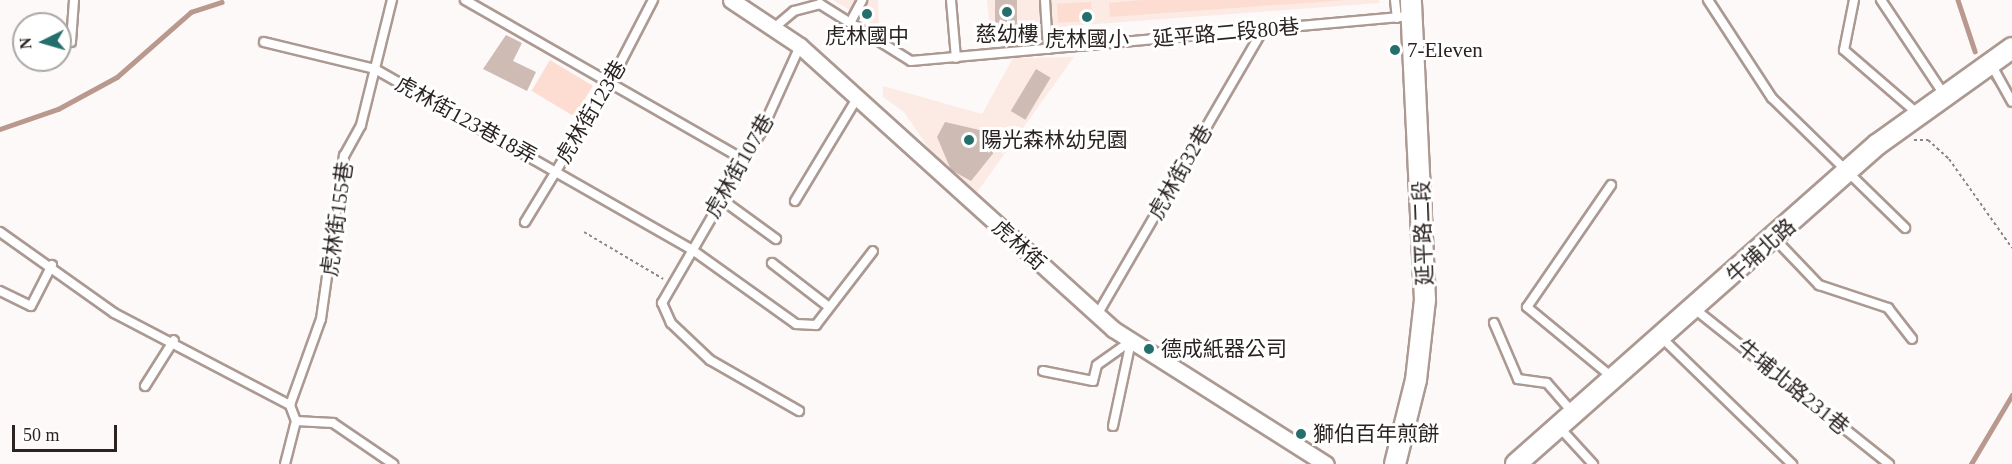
<!DOCTYPE html>
<html>
<head>
<meta charset="utf-8">
<style>
	body { margin:0 }
	#map { position:relative; width:2012px; height:464px; overflow:hidden; background:#fdf9f8; font-family:"Times New Roman","Noto Sans TC",serif }
	div>[style] { position:absolute }
	.built>* { inset:0; background:#fbebe4 }
	.green>* { inset:0; background:#fdddd1; transform-origin:0 0 }
	.stream>* { height:4.5px; margin:-2.25px; padding:0 2.25px; transform-origin:2.25px; border-radius:2.25px; background:#b9998d }
	.building>* { inset:0; background:#cebbb4; transform-origin:0 0 }
	.path>* { height:2px; margin-top:-1px; transform-origin:0; background:repeating-linear-gradient(90deg,#8b8583 0 3px,transparent 0 6px) }
	.roads { filter:drop-shadow(2px 0 #ab9992) drop-shadow(-2px 0 #ab9992) drop-shadow(0 2px #ab9992) drop-shadow(0 -2px #ab9992) }
	.service>* { height:8px; margin:-4px; padding:0 4px; transform-origin:4px; border-radius:4px; background:#fff }
	.minor>* { height:15px; margin:-7.5px; padding:0 7.5px; transform-origin:7.5px; border-radius:7.5px; background:#fff }
	.tertiary>* { height:20px; margin:-10px; padding:0 10px; transform-origin:10px; border-radius:10px; background:#fff }
	.dots>* { width:16px; height:16px; translate:-50% -50%; box-sizing:border-box; border:3px solid #fff; border-radius:50% }
	span { translate:-50% -50%; white-space:nowrap; text-align:center; line-height:1.15; -webkit-text-stroke:6px #fff; paint-order:stroke }
	.street-label { font-size:21px; color:#2a2320 }
	.poi-label { font-size:21px; color:#2a2320 }
	.left { translate:0 -50%; text-align:left }
	.north { position:absolute; left:12px; top:12px; width:60px; height:60px; box-sizing:border-box; background:#fff; border:2px solid #aaa7a6; border-radius:50%; rotate:265deg; font-size:16px; font-weight:700; line-height:24px; text-align:center; color:#2a2320 }
	.north::after { content:''; display:block; margin:auto; width:21px; height:27px; background:#246f6c; clip-path:polygon(50% 0,100% 100%,50% 72%,0 100%) }
	.scale { position:absolute; left:12px; top:425px; width:105px; height:27px; box-sizing:border-box; border:3px solid #2a2320; border-top:0; padding-left:8px; font-size:18px; line-height:21px; white-space:nowrap; color:#2a2320; -webkit-text-stroke:4px #fff; paint-order:stroke }
</style>
</head>
<body>
<div id="map">
	<div class="built">
		<i style="clip-path:polygon(833px 0,878px 0,879px 28px)"></i>
		<i style="clip-path:polygon(987px 0,1379px 0,1380px 3px,990px 32px)"></i>
		<i style="clip-path:polygon(1074px 57px,975px 195px,940px 165px,904px 112px,883px 97px,883px 86px,982px 114px,1013px 58px)"></i>
	</div>
	<div class="green">
		<i style="clip-path:polygon(1142px 0,1346px 0,1110px 17px,1109px 3px)"></i>
		<i style="left:1091px;top:2px;width:19px;height:34px;rotate:87deg"></i>
		<i style="left:550px;top:60px;width:50px;height:36px;rotate:31deg"></i>
	</div>
	<div class="stream">
		<i style="left:1958px;top:0;width:54px;rotate:71.6deg"></i>
		<i style="left:1992px;top:76px;width:18px;rotate:56deg"></i>
		<i style="left:0;top:129px;width:61px;rotate:-19deg"></i>
		<i style="left:58px;top:109px;width:67px;rotate:-28.5deg"></i>
		<i style="left:117px;top:77px;width:98px;rotate:-41.3deg"></i>
		<i style="left:191px;top:12px;width:32px;rotate:-18deg"></i>
		<i style="left:1971px;top:464px;width:80px;rotate:-59.3deg"></i>
	</div>
	<div class="building">
		<i style="left:995px;top:0;width:22px;height:26px"></i>
		<i style="clip-path:polygon(506px 35px,522px 43px,513px 61px,536px 72px,527px 91px,483px 69px)"></i>
		<i style="left:1036px;top:69px;width:17px;height:49px;rotate:31deg"></i>
		<i style="clip-path:polygon(945px 122px,997px 134px,1003px 141px,971px 181px,951px 170px,937px 137px)"></i>
	</div>
	<div class="path">
		<i style="left:1914px;top:140px;width:14px"></i>
		<i style="left:1928px;top:140px;width:28px;rotate:42deg"></i>
		<i style="left:1949px;top:159px;width:109px;rotate:54.7deg"></i>
		<i style="left:584px;top:232px;width:92px;rotate:30.7deg"></i>
	</div>
	<div class="roads">
		<div class="service">
			<i style="left:465px;top:0;width:322px;rotate:29.8deg"></i>
			<i style="left:951px;top:0;width:58px;rotate:85.1deg"></i>
			<i style="left:1045px;top:0;width:49px;rotate:86.5deg"></i>
			<i style="left:1395px;top:0;width:18px;rotate:84deg"></i>
			<i style="left:1708px;top:0;width:117px;rotate:56.9deg"></i>
			<i style="left:1772px;top:98px;width:186px;rotate:44.3deg"></i>
			<i style="left:1854px;top:0;width:51px;rotate:101.3deg"></i>
			<i style="left:1844px;top:50px;width:96px;rotate:40.8deg"></i>
			<i style="left:1881px;top:0;width:112px;rotate:56.3deg"></i>
			<i style="left:850px;top:23px;width:26px;rotate:-62deg"></i>
			<i style="left:775px;top:27px;width:25px;rotate:-40deg"></i>
			<i style="left:794px;top:11px;width:27px;rotate:-15deg"></i>
			<i style="left:820px;top:4px;width:107px;rotate:32.1deg"></i>
			<i style="left:911px;top:61px;width:502px;rotate:-5.14deg"></i>
			<i style="left:71px;top:42px;width:42px;rotate:-85.9deg"></i>
			<i style="left:264px;top:42px;width:114px;rotate:13.7deg"></i>
			<i style="left:375px;top:69px;width:364px;rotate:29.7deg"></i>
			<i style="left:691px;top:249px;width:129px;rotate:35.5deg"></i>
			<i style="left:796px;top:324px;width:20px;rotate:3deg"></i>
			<i style="left:816px;top:325px;width:93px;rotate:-52.4deg"></i>
			<i style="left:1991px;top:64px;width:43px;rotate:61.1deg"></i>
			<i style="left:1611px;top:185px;width:148px;rotate:124.5deg"></i>
			<i style="left:1527px;top:307px;width:112px;rotate:39.5deg"></i>
			<i style="left:721px;top:199px;width:68px;rotate:36deg"></i>
			<i style="left:795px;top:201px;width:118px;rotate:-58.9deg"></i>
			<i style="left:525px;top:222px;width:165px;rotate:-58.6deg"></i>
			<i style="left:611px;top:81px;width:91px;rotate:-62.6deg"></i>
			<i style="left:0;top:232px;width:140px;rotate:35.4deg"></i>
			<i style="left:114px;top:313px;width:199px;rotate:27.6deg"></i>
			<i style="left:1775px;top:239px;width:64px;rotate:46.3deg"></i>
			<i style="left:1819px;top:285px;width:73px;rotate:18.4deg"></i>
			<i style="left:1888px;top:308px;width:39px;rotate:52deg"></i>
			<i style="left:772px;top:263px;width:72px;rotate:37.7deg"></i>
			<i style="left:0;top:291px;width:34px;rotate:26deg"></i>
			<i style="left:31px;top:306px;width:46px;rotate:-62.9deg"></i>
			<i style="left:1696px;top:310px;width:247px;rotate:38.6deg"></i>
			<i style="left:1097px;top:315px;width:330px;rotate:-59.8deg"></i>
			<i style="left:1494px;top:323px;width:61px;rotate:66.8deg"></i>
			<i style="left:1518px;top:379px;width:29px;rotate:8deg"></i>
			<i style="left:1547px;top:383px;width:38px;rotate:49deg"></i>
			<i style="left:1663px;top:339px;width:180px;rotate:44.1deg"></i>
			<i style="left:1043px;top:371px;width:51px;rotate:11.3deg"></i>
			<i style="left:1093px;top:381px;width:16px;rotate:-76deg"></i>
			<i style="left:1097px;top:365px;width:42px;rotate:-35.2deg"></i>
			<i style="left:145px;top:386px;width:54px;rotate:-57.8deg"></i>
			<i style="left:799px;top:411px;width:103px;rotate:-150.2deg"></i>
			<i style="left:710px;top:360px;width:54px;rotate:-136.5deg"></i>
			<i style="left:671px;top:323px;width:22px;rotate:-114deg"></i>
			<i style="left:662px;top:303px;width:198px;rotate:-59.9deg"></i>
			<i style="left:761px;top:132px;width:94px;rotate:-65.6deg"></i>
			<i style="left:296px;top:421px;width:17px;rotate:-111deg"></i>
			<i style="left:290px;top:405px;width:91px;rotate:-70.2deg"></i>
			<i style="left:321px;top:319px;width:165px;rotate:-82deg"></i>
			<i style="left:344px;top:156px;width:35px;rotate:-61deg"></i>
			<i style="left:361px;top:125px;width:129px;rotate:-76.1deg"></i>
			<i style="left:296px;top:421px;width:37px;rotate:3deg"></i>
			<i style="left:333px;top:423px;width:73px;rotate:34.3deg"></i>
			<i style="left:1113px;top:426px;width:87px;rotate:-78deg"></i>
			<i style="left:1560px;top:428px;width:49px;rotate:47.5deg"></i>
			<i style="left:285px;top:464px;width:44px;rotate:-75.7deg"></i>
		</div>
		<div class="minor">
			<i style="left:731px;top:0;width:83px;rotate:33.7deg"></i>
			<i style="left:800px;top:46px;width:422px;rotate:42.1deg"></i>
			<i style="left:1113px;top:329px;width:252px;rotate:32.4deg"></i>
		</div>
		<div class="tertiary">
			<i style="left:1395px;top:464px;width:87px;rotate:-76deg"></i>
			<i style="left:1416px;top:380px;width:81px;rotate:-83.6deg"></i>
			<i style="left:1425px;top:300px;width:300px;rotate:-92.7deg"></i>
			<i style="left:1516px;top:464px;width:483px;rotate:-41.5deg"></i>
			<i style="left:1878px;top:144px;width:165px;rotate:-35.6deg"></i>
		</div>
	</div>
	<div class="dots">
		<i style="left:1007px;top:12px;background:#246f6c"></i>
		<i style="left:867px;top:14px;background:#246f6c"></i>
		<i style="left:1087px;top:17px;background:#246f6c"></i>
		<i style="left:1395px;top:50px;background:#246f6c"></i>
		<i style="left:969px;top:140px;background:#246f6c"></i>
		<i style="left:1149px;top:349px;background:#246f6c"></i>
		<i style="left:1301px;top:434px;background:#246f6c"></i>
	</div>
	<div class="street-label">
		<span style="left:1226px;top:33px;rotate:-5deg">延平路二段80巷</span>
		<span style="left:591px;top:112px;rotate:-59deg">虎林街123巷</span>
		<span style="left:466px;top:120px;rotate:29deg">虎林街123巷18弄</span>
		<span style="left:739px;top:166px;rotate:-60deg">虎林街107巷</span>
		<span style="left:1180px;top:172px;rotate:-60deg">虎林街32巷</span>
		<span style="left:337px;top:219px;rotate:-82deg">虎林街155巷</span>
		<span style="left:1423px;top:233px;rotate:-92deg">延平路二段</span>
		<span style="left:1019px;top:245px;rotate:42deg">虎林街</span>
		<span style="left:1761px;top:251px;rotate:-42deg">牛埔北路</span>
		<span style="left:1793px;top:387px;rotate:39deg">牛埔北路231巷</span>
	</div>
	<div class="poi-label">
		<span style="left:1007px;top:34px">慈幼樓</span>
		<span style="left:867px;top:36px">虎林國中</span>
		<span style="left:1087px;top:39px">虎林國小</span>
		<span class="left" style="left:1407px;top:50px">7-Eleven</span>
		<span class="left" style="left:981px;top:140px">陽光森林幼兒園</span>
		<span class="left" style="left:1161px;top:349px">德成紙器公司</span>
		<span class="left" style="left:1313px;top:434px">獅伯百年煎餅</span>
	</div>
	<div class="north">N</div>
	<div class="scale">50 m</div>
</div>
</body>
</html>
